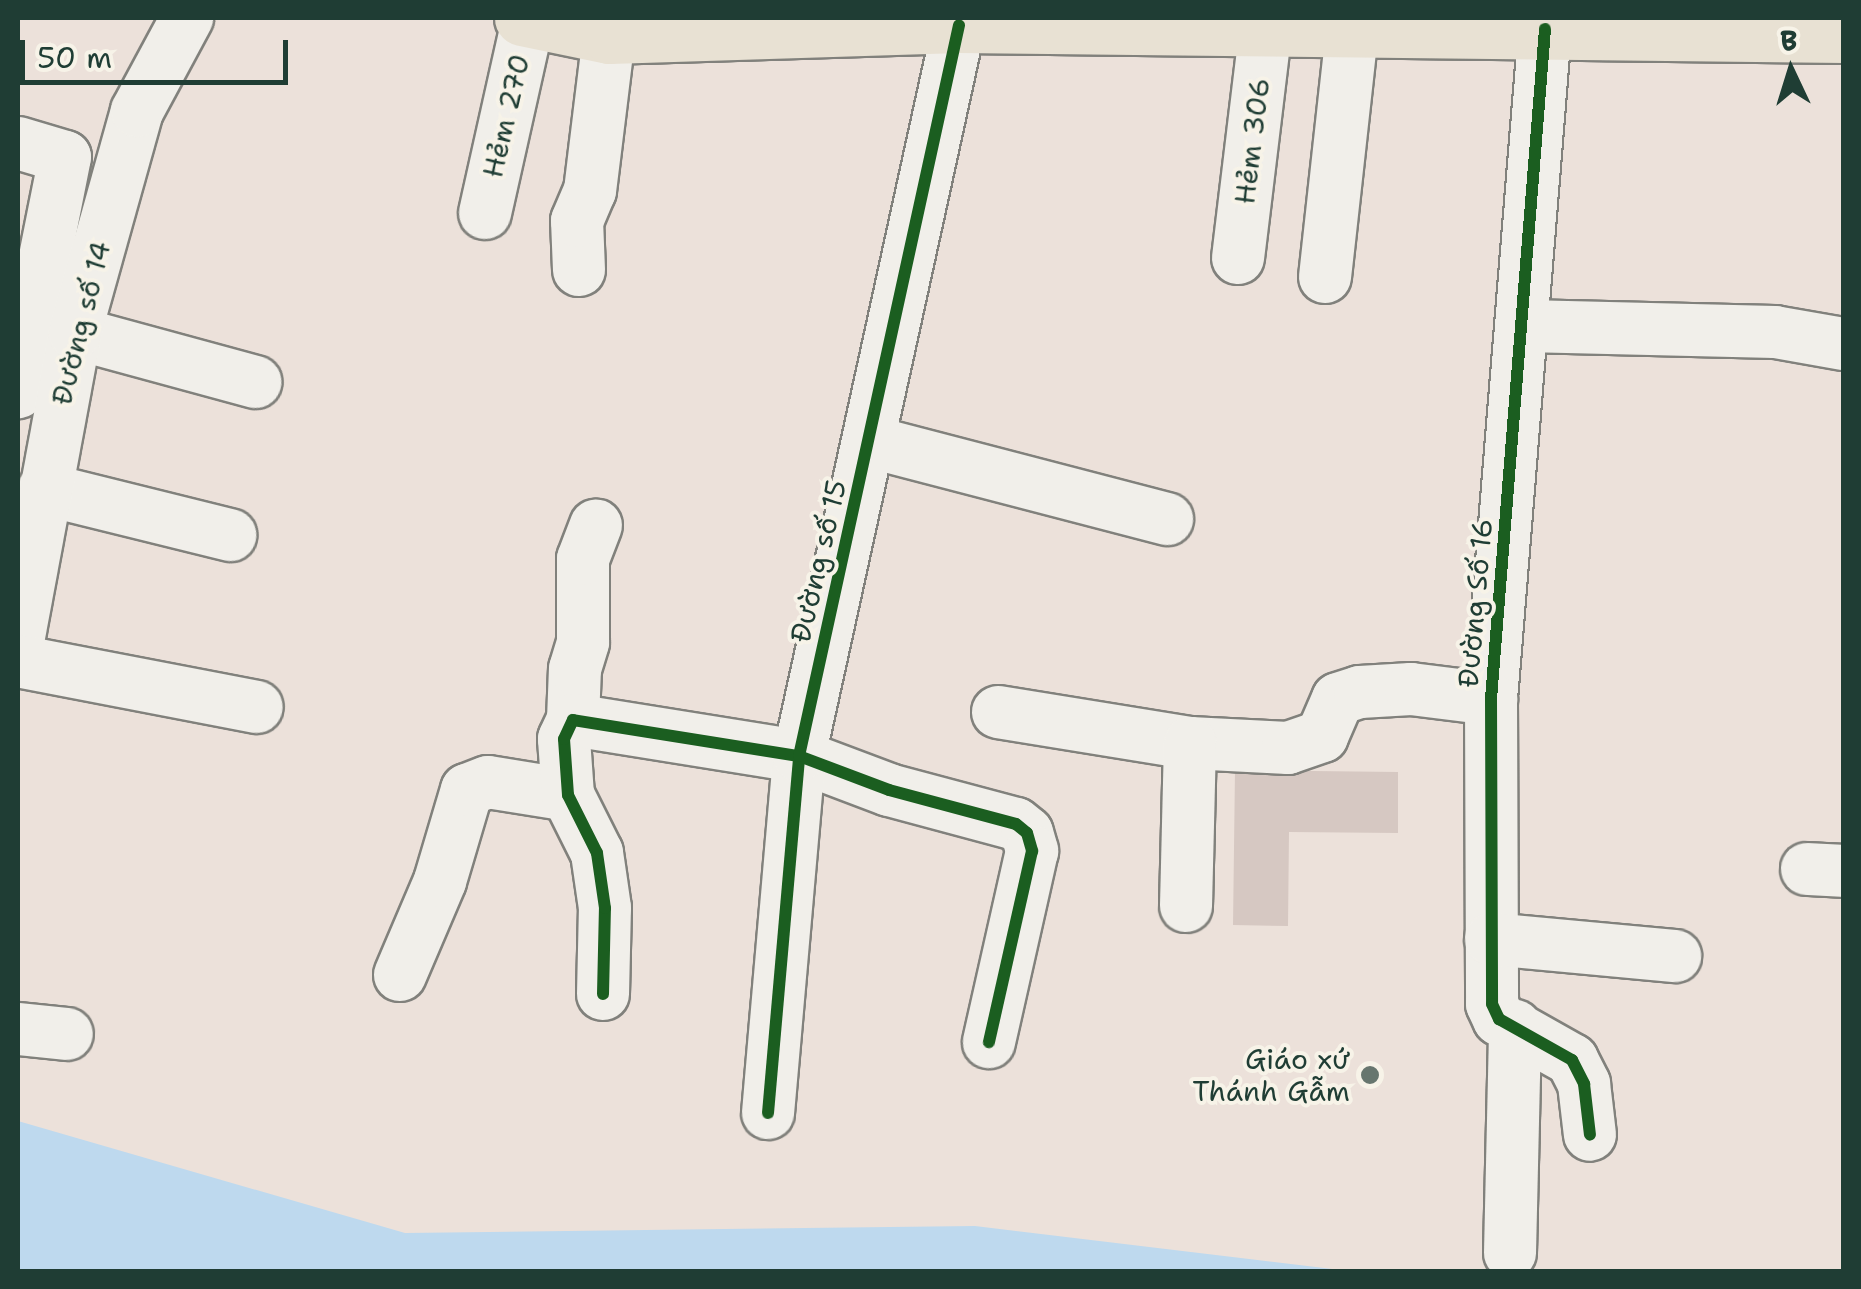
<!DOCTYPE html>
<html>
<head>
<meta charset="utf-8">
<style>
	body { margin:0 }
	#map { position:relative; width:1861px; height:1289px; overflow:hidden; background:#ece1da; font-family:"Shantell Sans",sans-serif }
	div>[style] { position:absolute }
	.water>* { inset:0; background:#bed9ee }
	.building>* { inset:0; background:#d6c8c2 }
	.roads { filter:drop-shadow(2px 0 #81817c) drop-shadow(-2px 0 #81817c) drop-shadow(0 2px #81817c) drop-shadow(0 -2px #81817c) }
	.minor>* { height:52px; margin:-26px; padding:0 26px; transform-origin:26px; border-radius:26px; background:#f1efea }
	.major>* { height:55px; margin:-27.5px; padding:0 27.5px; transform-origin:27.5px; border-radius:27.5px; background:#e8e1d3 }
	.cycleway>* { height:12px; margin:-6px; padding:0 6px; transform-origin:6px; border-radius:6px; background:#1b5e20 }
	.dots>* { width:28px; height:28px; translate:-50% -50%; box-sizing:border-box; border:5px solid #f7f3e8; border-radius:50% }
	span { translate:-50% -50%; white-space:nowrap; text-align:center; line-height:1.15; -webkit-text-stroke:8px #f7f3e8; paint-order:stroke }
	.street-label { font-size:28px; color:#1f3d34 }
	.poi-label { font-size:28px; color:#1f3d34 }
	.right { translate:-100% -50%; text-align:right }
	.frame { position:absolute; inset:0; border:20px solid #1f3d34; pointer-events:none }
	.north { position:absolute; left:1741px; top:20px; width:100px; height:100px; -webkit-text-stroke:8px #f7f3e8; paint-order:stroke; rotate:356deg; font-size:28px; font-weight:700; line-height:40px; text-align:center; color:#1f3d34 }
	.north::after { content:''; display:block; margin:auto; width:35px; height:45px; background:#1f3d34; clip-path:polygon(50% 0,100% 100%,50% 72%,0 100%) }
	.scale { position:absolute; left:20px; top:40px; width:268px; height:45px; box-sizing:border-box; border:5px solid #1f3d34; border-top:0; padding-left:12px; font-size:30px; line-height:35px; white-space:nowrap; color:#1f3d34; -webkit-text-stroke:8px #f7f3e8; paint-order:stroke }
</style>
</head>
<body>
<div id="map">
	<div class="water">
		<i style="clip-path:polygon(18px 1121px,405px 1233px,975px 1226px,1349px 1271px,18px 1271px)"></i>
	</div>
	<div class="building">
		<i style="clip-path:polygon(1235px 770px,1398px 772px,1398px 833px,1289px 832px,1288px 926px,1233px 925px)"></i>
	</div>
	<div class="roads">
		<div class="minor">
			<i style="left:1545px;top:29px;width:672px;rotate:94.61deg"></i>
			<i style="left:1491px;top:699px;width:305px;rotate:89.8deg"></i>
			<i style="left:1492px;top:1004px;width:17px;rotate:65deg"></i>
			<i style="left:1499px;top:1019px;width:84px;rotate:29.3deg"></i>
			<i style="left:1572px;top:1060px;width:27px;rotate:63deg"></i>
			<i style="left:1584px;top:1084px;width:51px;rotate:83.3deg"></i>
			<i style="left:18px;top:143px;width:49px;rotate:16.6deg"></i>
			<i style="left:65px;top:157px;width:240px;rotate:101.3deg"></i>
			<i style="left:485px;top:213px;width:198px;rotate:-77.4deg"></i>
			<i style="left:1238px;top:258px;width:235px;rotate:-83.1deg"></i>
			<i style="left:579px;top:270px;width:49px;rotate:-92.3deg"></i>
			<i style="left:577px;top:221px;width:33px;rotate:-67deg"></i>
			<i style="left:590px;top:191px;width:156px;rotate:-83deg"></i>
			<i style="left:1325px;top:277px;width:254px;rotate:-83.7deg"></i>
			<i style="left:1525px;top:326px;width:250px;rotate:1.4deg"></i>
			<i style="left:1775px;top:332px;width:70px;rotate:9.9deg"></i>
			<i style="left:75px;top:333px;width:187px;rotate:15.2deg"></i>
			<i style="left:871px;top:442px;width:306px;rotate:14.6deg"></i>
			<i style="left:44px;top:489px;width:192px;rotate:13.9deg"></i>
			<i style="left:18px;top:642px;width:314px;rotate:-79.5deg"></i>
			<i style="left:75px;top:333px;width:230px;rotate:-74.4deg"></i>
			<i style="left:137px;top:111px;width:106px;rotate:-61.7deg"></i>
			<i style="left:18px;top:661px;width:243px;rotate:10.9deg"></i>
			<i style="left:998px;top:712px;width:194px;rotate:9.2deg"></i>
			<i style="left:1190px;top:743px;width:98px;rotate:2.9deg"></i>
			<i style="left:1288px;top:748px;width:36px;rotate:-19deg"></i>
			<i style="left:1322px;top:736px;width:40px;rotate:-66.6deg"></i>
			<i style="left:1338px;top:699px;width:23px;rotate:-18deg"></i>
			<i style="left:1360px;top:692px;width:51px;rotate:-3.4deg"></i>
			<i style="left:1411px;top:689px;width:81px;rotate:7.1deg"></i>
			<i style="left:573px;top:720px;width:51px;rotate:-87.8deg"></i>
			<i style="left:575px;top:669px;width:28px;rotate:-73deg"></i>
			<i style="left:583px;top:642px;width:83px;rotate:-90deg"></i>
			<i style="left:583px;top:559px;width:36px;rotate:-69deg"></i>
			<i style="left:1807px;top:869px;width:37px;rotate:3deg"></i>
			<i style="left:1186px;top:906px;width:163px;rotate:-88.6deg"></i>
			<i style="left:1491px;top:939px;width:185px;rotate:5.3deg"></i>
			<i style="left:400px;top:975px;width:102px;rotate:-66.9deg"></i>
			<i style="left:440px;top:881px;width:95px;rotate:-73.5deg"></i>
			<i style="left:467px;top:790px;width:22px;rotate:-21deg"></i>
			<i style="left:488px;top:782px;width:81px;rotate:9.2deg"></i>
			<i style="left:603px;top:994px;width:86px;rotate:-88.7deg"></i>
			<i style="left:605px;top:908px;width:56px;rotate:-98.3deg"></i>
			<i style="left:597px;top:853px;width:65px;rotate:-116.6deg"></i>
			<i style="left:568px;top:795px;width:56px;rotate:-94.1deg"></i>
			<i style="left:564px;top:739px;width:21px;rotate:-65deg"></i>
			<i style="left:573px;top:720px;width:229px;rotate:9.1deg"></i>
			<i style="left:799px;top:756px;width:96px;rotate:20.7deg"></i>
			<i style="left:889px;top:790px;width:131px;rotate:15deg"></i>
			<i style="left:1016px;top:824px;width:14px;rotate:39deg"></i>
			<i style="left:1027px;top:833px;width:19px;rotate:74deg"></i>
			<i style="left:1032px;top:851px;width:196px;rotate:102.7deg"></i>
			<i style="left:18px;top:1029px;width:49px;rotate:5.8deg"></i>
			<i style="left:768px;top:1113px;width:358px;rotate:-85deg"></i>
			<i style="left:799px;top:756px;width:748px;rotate:-77.65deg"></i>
			<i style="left:1510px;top:1253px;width:227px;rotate:-88.7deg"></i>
		</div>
		<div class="major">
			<i style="left:522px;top:18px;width:89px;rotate:11.7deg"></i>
			<i style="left:609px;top:36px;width:350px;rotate:-1.8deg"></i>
			<i style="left:959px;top:25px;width:885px;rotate:0.65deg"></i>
		</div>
	</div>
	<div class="cycleway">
		<i style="left:1545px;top:29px;width:672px;rotate:94.61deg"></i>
		<i style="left:1491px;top:699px;width:305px;rotate:89.8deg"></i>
		<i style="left:1492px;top:1004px;width:17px;rotate:65deg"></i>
		<i style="left:1499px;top:1019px;width:84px;rotate:29.3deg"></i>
		<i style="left:1572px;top:1060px;width:27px;rotate:63deg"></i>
		<i style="left:1584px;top:1084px;width:51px;rotate:83.3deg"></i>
		<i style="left:603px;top:994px;width:86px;rotate:-88.7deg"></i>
		<i style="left:605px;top:908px;width:56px;rotate:-98.3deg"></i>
		<i style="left:597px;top:853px;width:65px;rotate:-116.6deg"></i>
		<i style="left:568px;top:795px;width:56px;rotate:-94.1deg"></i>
		<i style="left:564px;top:739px;width:21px;rotate:-65deg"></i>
		<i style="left:573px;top:720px;width:229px;rotate:9.1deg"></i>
		<i style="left:799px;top:756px;width:96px;rotate:20.7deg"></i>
		<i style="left:889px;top:790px;width:131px;rotate:15deg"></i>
		<i style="left:1016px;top:824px;width:14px;rotate:39deg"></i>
		<i style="left:1027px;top:833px;width:19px;rotate:74deg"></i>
		<i style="left:1032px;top:851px;width:196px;rotate:102.7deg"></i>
		<i style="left:768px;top:1113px;width:358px;rotate:-85deg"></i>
		<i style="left:799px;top:756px;width:748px;rotate:-77.65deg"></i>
	</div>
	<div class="dots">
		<i style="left:1370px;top:1075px;background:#67766e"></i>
	</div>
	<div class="street-label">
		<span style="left:506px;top:116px;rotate:-77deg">Hẻm 270</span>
		<span style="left:1252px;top:141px;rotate:-83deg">Hẻm 306</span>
		<span style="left:81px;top:323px;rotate:-76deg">Đường số 14</span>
		<span style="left:818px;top:561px;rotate:-77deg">Đường số 15</span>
		<span style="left:1475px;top:603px;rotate:-85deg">Đường Số 16</span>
	</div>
	<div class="poi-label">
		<span class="right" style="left:1350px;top:1075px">Giáo xứ<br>Thánh Gẫm</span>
	</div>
	<div class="frame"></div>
	<div class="north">B</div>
	<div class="scale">50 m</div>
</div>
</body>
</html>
